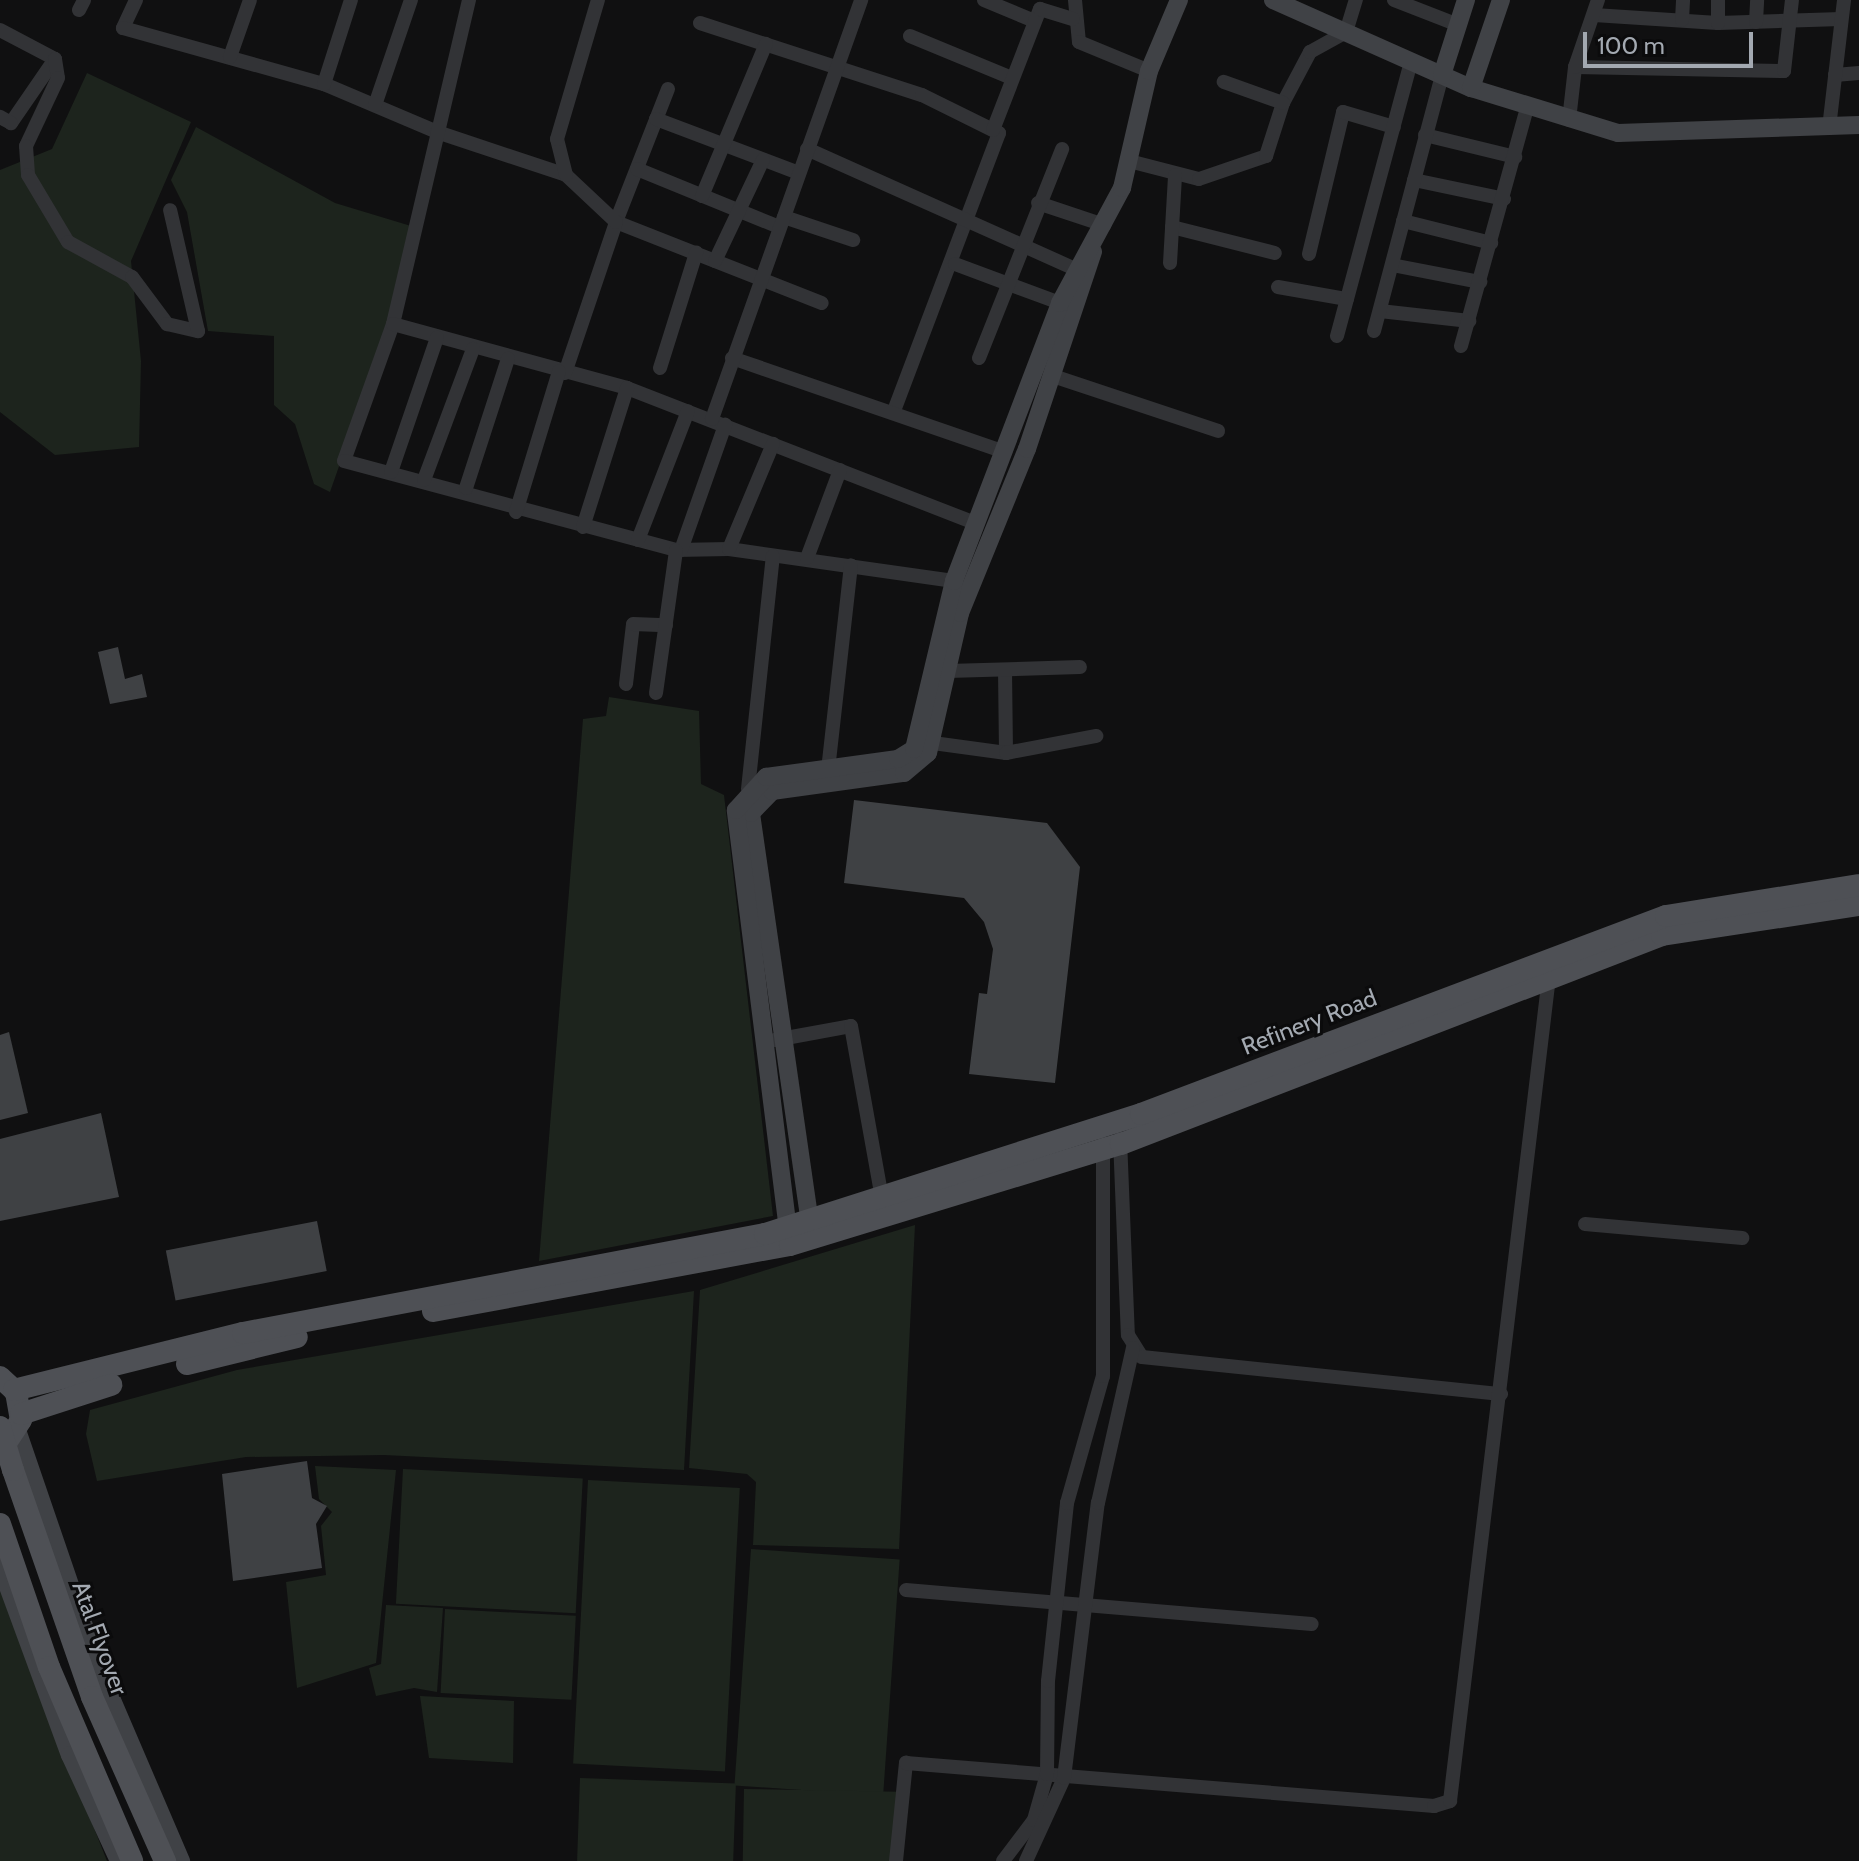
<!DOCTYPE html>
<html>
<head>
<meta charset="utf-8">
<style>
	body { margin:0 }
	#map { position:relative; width:1859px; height:1861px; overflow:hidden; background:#101011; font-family:Cabin,sans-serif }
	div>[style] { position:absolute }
	.green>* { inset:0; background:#1d241d; transform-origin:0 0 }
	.building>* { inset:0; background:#3f4144; transform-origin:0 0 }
	.street>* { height:14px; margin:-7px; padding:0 7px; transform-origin:7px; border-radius:7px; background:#323336 }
	.secondary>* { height:18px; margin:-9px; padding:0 9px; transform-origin:9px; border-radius:9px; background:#404246 }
	.primary>* { height:22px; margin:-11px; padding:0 11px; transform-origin:11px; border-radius:11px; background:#4e5055 }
	.primary-bridge>* { height:22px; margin:-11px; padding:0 11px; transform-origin:11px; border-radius:11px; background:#4e5055 }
	span { translate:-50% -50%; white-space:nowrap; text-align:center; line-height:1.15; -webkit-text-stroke:6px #0b0b0c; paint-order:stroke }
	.street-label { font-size:24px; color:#a3a9b1 }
	.scale { position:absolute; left:1583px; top:32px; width:170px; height:36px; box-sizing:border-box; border:4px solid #a3a9b1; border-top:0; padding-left:10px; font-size:24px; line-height:28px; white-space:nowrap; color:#a3a9b1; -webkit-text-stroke:6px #0b0b0c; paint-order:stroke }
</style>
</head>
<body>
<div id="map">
	<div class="green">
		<i style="clip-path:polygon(87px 73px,191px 122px,131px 261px,141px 361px,139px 447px,55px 455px,0 412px,0 170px,52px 149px)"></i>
		<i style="clip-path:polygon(196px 127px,335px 203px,411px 226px,389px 324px,330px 492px,314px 484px,295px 424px,274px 405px,274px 336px,208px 331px,187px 212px,171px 180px)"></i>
		<i style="clip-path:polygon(609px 697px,699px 711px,701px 784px,724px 795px,773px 1216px,539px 1261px,583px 719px,606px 716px)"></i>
		<i style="clip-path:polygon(915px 1225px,899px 1549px,753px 1545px,756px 1482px,747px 1474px,689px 1468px,700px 1290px)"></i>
		<i style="clip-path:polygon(694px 1291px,684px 1470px,384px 1455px,246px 1457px,97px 1481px,86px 1434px,90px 1410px,237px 1370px)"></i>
		<i style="clip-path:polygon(315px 1466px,396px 1470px,376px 1663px,297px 1688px,286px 1582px,326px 1575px,321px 1526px,332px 1512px,319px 1499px)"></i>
		<i style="left:403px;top:1469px;width:180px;height:135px;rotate:3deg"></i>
		<i style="left:588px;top:1480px;width:152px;height:284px;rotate:3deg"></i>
		<i style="left:751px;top:1549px;width:149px;height:237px;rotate:4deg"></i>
		<i style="clip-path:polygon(0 1589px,107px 1861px,0 1861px)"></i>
		<i style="clip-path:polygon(386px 1605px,443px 1608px,437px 1692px,414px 1688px,376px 1696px,369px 1668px,381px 1664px)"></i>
		<i style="left:445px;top:1609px;width:131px;height:84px;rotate:3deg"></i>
		<i style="clip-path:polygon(420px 1696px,514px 1701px,513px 1763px,429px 1758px)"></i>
		<i style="left:580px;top:1778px;width:156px;height:83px;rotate:2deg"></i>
		<i style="left:744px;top:1789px;width:154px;height:72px;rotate:1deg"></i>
	</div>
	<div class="building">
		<i style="clip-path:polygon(118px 647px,125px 679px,142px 674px,147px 697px,110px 704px,98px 652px)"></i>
		<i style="clip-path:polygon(854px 800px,1047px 823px,1080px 867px,1055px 1083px,969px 1074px,979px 993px,987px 994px,993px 949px,984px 922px,964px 898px,844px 883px)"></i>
		<i style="clip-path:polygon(9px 1032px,28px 1113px,0 1120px,0 1035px)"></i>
		<i style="clip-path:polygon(101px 1113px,119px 1197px,0 1221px,0 1139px)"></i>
		<i style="left:317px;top:1221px;width:51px;height:154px;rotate:79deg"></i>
		<i style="clip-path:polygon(307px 1461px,312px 1498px,327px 1506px,316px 1524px,322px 1568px,233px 1581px,222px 1474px)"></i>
	</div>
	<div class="street">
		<i style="left:136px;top:0;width:31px;rotate:115deg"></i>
		<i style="left:123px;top:28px;width:209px;rotate:15.6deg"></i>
		<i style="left:324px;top:84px;width:123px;rotate:23deg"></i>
		<i style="left:437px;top:132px;width:136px;rotate:18.4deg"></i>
		<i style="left:469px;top:0;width:333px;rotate:103.2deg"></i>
		<i style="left:393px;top:324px;width:145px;rotate:109.7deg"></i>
		<i style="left:344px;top:461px;width:344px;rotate:15deg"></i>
		<i style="left:676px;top:550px;width:53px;rotate:-1.1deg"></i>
		<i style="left:729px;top:549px;width:227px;rotate:8.1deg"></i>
		<i style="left:984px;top:0;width:52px;rotate:22.6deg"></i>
		<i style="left:1075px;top:0;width:42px;rotate:84.6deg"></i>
		<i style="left:1079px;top:42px;width:76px;rotate:22.5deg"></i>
		<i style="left:1394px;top:0;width:69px;rotate:21.3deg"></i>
		<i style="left:79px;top:10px;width:11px;rotate:-63deg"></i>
		<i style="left:1594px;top:15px;width:124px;rotate:3.7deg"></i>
		<i style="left:1718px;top:23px;width:123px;rotate:-1.9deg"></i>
		<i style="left:1682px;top:20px;width:20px;rotate:-87deg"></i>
		<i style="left:1756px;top:22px;width:22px;rotate:-87deg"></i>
		<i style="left:700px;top:23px;width:233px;rotate:18deg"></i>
		<i style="left:922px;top:95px;width:86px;rotate:26.3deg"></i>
		<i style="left:999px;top:133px;width:297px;rotate:110.7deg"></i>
		<i style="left:1718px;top:23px;width:23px;rotate:-90deg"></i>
		<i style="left:0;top:30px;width:62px;rotate:27.8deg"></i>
		<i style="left:55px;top:59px;width:78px;rotate:124.5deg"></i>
		<i style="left:11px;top:123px;width:13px;rotate:-151deg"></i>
		<i style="left:910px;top:36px;width:110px;rotate:22.4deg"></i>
		<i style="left:230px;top:57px;width:60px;rotate:-70.7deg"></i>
		<i style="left:55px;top:59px;width:19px;rotate:81deg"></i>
		<i style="left:58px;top:78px;width:75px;rotate:115.2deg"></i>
		<i style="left:26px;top:146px;width:29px;rotate:86deg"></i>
		<i style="left:28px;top:175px;width:78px;rotate:59.2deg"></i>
		<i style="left:68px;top:242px;width:73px;rotate:28.7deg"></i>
		<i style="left:132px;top:277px;width:59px;rotate:53.3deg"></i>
		<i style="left:167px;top:324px;width:32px;rotate:13deg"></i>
		<i style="left:198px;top:331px;width:124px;rotate:-103deg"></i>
		<i style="left:1575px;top:67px;width:209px;rotate:1.1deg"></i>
		<i style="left:1784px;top:71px;width:71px;rotate:-83.6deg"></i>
		<i style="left:1835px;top:75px;width:24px;rotate:-5deg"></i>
		<i style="left:324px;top:84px;width:88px;rotate:-72.2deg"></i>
		<i style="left:668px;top:89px;width:143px;rotate:111.4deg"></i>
		<i style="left:616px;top:222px;width:221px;rotate:21.5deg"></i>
		<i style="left:1283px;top:103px;width:58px;rotate:-62.1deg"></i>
		<i style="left:1310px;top:52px;width:41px;rotate:-29.1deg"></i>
		<i style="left:1346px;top:32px;width:34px;rotate:-73deg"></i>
		<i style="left:375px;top:105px;width:111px;rotate:-71.1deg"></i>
		<i style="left:656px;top:119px;width:153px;rotate:20.7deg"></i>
		<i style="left:1569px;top:120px;width:53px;rotate:-83.5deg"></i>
		<i style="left:1575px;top:67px;width:71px;rotate:-71.1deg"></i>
		<i style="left:1829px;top:128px;width:129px;rotate:-83.3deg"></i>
		<i style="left:993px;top:130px;width:130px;rotate:-68.8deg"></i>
		<i style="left:1040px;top:9px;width:34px;rotate:17deg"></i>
		<i style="left:1425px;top:135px;width:93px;rotate:13.7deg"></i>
		<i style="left:807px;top:149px;width:294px;rotate:24.1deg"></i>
		<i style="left:1129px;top:161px;width:72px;rotate:14.4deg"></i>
		<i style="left:1199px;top:179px;width:71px;rotate:-18.9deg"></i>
		<i style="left:1266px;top:156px;width:56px;rotate:-72.2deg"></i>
		<i style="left:1283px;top:103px;width:63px;rotate:-160.4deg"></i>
		<i style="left:637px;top:169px;width:153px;rotate:22.2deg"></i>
		<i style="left:1414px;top:180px;width:92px;rotate:11.9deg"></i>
		<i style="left:702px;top:196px;width:165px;rotate:-67.2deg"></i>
		<i style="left:1038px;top:203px;width:70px;rotate:18.4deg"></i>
		<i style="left:784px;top:217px;width:73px;rotate:18.4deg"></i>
		<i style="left:1403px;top:221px;width:91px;rotate:14deg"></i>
		<i style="left:1172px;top:227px;width:106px;rotate:14.2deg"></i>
		<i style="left:1309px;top:254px;width:146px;rotate:-76.5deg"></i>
		<i style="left:1343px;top:112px;width:53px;rotate:16.4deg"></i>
		<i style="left:715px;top:261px;width:112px;rotate:-64.6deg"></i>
		<i style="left:1170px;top:263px;width:88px;rotate:-86.7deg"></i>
		<i style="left:955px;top:264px;width:112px;rotate:20.4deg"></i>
		<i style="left:1392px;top:265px;width:90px;rotate:10.9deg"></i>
		<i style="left:1278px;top:287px;width:70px;rotate:9.9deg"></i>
		<i style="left:1380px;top:311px;width:90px;rotate:6.4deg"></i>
		<i style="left:393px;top:324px;width:243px;rotate:15.3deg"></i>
		<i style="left:627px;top:388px;width:375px;rotate:21.2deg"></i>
		<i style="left:1374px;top:331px;width:265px;rotate:-75.1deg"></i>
		<i style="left:1337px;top:336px;width:284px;rotate:-74.9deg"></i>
		<i style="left:1461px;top:346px;width:247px;rotate:-74.5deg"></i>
		<i style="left:732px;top:358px;width:289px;rotate:19deg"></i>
		<i style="left:979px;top:358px;width:225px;rotate:-68.3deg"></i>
		<i style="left:660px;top:368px;width:121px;rotate:-72.6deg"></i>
		<i style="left:565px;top:373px;width:159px;rotate:-71.3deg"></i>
		<i style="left:616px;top:222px;width:69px;rotate:-136.8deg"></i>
		<i style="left:566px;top:175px;width:37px;rotate:-104deg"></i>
		<i style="left:557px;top:139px;width:145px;rotate:-73.6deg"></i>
		<i style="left:1053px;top:376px;width:174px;rotate:18.4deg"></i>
		<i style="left:712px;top:419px;width:445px;rotate:-70.4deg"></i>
		<i style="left:391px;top:472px;width:142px;rotate:-71.1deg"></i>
		<i style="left:424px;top:480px;width:140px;rotate:-69.5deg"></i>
		<i style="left:466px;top:488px;width:136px;rotate:-72deg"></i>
		<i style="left:516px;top:512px;width:147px;rotate:-73deg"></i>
		<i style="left:583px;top:527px;width:146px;rotate:-72.4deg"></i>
		<i style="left:638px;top:540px;width:138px;rotate:-68.8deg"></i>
		<i style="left:729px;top:549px;width:114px;rotate:-67.3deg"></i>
		<i style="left:681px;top:550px;width:133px;rotate:-70.6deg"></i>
		<i style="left:807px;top:558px;width:94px;rotate:-69.4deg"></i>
		<i style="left:1005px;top:670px;width:83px;rotate:89.3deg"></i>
		<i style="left:948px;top:671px;width:132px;rotate:-1.7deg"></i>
		<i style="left:626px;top:684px;width:60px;rotate:-83.3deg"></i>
		<i style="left:633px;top:624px;width:33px;rotate:2deg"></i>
		<i style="left:656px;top:693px;width:144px;rotate:-82deg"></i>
		<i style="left:933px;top:743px;width:74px;rotate:7.8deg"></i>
		<i style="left:1006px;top:753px;width:92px;rotate:-10.7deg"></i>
		<i style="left:827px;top:779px;width:215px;rotate:-83.6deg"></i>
		<i style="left:748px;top:789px;width:234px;rotate:-83.9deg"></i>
		<i style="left:775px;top:1040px;width:77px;rotate:-10.4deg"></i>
		<i style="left:851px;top:1026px;width:176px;rotate:79.8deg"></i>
		<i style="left:1120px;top:1139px;width:196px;rotate:87.7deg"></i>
		<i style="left:1128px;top:1335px;width:26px;rotate:58deg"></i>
		<i style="left:1142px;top:1357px;width:361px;rotate:5.9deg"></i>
		<i style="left:1585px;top:1224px;width:158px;rotate:5.1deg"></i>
		<i style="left:906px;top:1590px;width:407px;rotate:4.8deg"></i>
		<i style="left:896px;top:1861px;width:99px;rotate:-84.2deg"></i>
		<i style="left:906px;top:1763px;width:530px;rotate:4.66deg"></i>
		<i style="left:1434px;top:1806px;width:17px;rotate:-17deg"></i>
		<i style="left:1450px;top:1801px;width:830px;rotate:-83.15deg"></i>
		<i style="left:1003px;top:1861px;width:51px;rotate:-52.9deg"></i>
		<i style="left:1034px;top:1820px;width:48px;rotate:-74.2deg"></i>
		<i style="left:1047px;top:1774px;width:93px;rotate:-89.4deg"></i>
		<i style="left:1048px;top:1681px;width:179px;rotate:-83.9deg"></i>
		<i style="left:1067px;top:1503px;width:132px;rotate:-74.2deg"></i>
		<i style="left:1103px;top:1376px;width:232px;rotate:-90deg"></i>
		<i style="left:1026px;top:1861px;width:91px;rotate:-65.4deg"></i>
		<i style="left:1064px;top:1778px;width:277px;rotate:-83deg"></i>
		<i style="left:1098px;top:1503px;width:159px;rotate:-77.3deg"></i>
	</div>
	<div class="secondary">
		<i style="left:1273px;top:0;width:217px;rotate:24deg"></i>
		<i style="left:1471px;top:88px;width:154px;rotate:17deg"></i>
		<i style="left:1618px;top:133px;width:241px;rotate:-1.9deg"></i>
		<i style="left:1442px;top:75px;width:79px;rotate:-72.3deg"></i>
		<i style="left:1471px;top:88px;width:93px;rotate:-71.2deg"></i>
		<i style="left:811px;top:1230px;width:421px;rotate:-98.2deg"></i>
		<i style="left:751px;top:813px;width:30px;rotate:-46deg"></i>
		<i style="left:772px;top:791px;width:133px;rotate:-7.8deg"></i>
		<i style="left:904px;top:773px;width:31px;rotate:-40deg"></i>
		<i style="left:928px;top:753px;width:144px;rotate:-77.1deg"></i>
		<i style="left:960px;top:613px;width:177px;rotate:-67.8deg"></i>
		<i style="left:1027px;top:449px;width:208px;rotate:-71.5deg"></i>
		<i style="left:789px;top:1238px;width:431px;rotate:-97.1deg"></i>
		<i style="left:736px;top:810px;width:45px;rotate:-47.7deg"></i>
		<i style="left:766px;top:777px;width:133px;rotate:-7.8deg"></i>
		<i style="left:898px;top:759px;width:19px;rotate:-32deg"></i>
		<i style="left:914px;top:749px;width:173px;rotate:-76.6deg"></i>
		<i style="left:954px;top:581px;width:298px;rotate:-69.1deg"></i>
		<i style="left:1060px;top:303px;width:131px;rotate:-61.7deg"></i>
		<i style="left:1122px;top:188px;width:120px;rotate:-77deg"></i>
		<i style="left:1149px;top:71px;width:77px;rotate:-67.1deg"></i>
		<i style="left:18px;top:1433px;width:253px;rotate:71.1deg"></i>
		<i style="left:100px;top:1672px;width:206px;rotate:66.8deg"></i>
		<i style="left:0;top:1565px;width:202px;rotate:69.8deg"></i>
		<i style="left:70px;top:1755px;width:117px;rotate:65.2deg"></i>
	</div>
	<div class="primary">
		<i style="left:433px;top:1311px;width:363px;rotate:-10.5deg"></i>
		<i style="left:790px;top:1245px;width:346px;rotate:-17deg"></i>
		<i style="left:1121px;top:1144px;width:580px;rotate:-21.12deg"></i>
		<i style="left:1662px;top:935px;width:199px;rotate:-8.7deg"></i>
		<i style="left:187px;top:1364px;width:113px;rotate:-13.8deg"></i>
		<i style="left:0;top:1377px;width:22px;rotate:43deg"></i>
		<i style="left:16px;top:1392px;width:28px;rotate:80deg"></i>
		<i style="left:21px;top:1420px;width:38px;rotate:123deg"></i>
		<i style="left:14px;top:1390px;width:236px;rotate:-14deg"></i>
		<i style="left:243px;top:1333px;width:531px;rotate:-10.74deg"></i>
		<i style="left:765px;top:1234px;width:395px;rotate:-17.7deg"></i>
		<i style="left:1141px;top:1114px;width:561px;rotate:-20.66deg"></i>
		<i style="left:1666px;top:916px;width:195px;rotate:-9.1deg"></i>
		<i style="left:21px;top:1414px;width:95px;rotate:-17.9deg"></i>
		<i style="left:13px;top:1470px;width:240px;rotate:70.8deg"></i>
		<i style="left:92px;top:1697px;width:180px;rotate:66deg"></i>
		<i style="left:0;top:1524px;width:151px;rotate:71.1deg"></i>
		<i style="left:49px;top:1667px;width:211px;rotate:66.8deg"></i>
	</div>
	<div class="primary-bridge">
		<i style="left:0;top:1427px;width:45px;rotate:73.2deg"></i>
	</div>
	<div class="street-label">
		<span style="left:1309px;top:1022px;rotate:-21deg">Refinery Road</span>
		<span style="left:100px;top:1638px;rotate:70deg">Atal Flyover</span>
	</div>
	<div class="scale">100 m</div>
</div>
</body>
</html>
